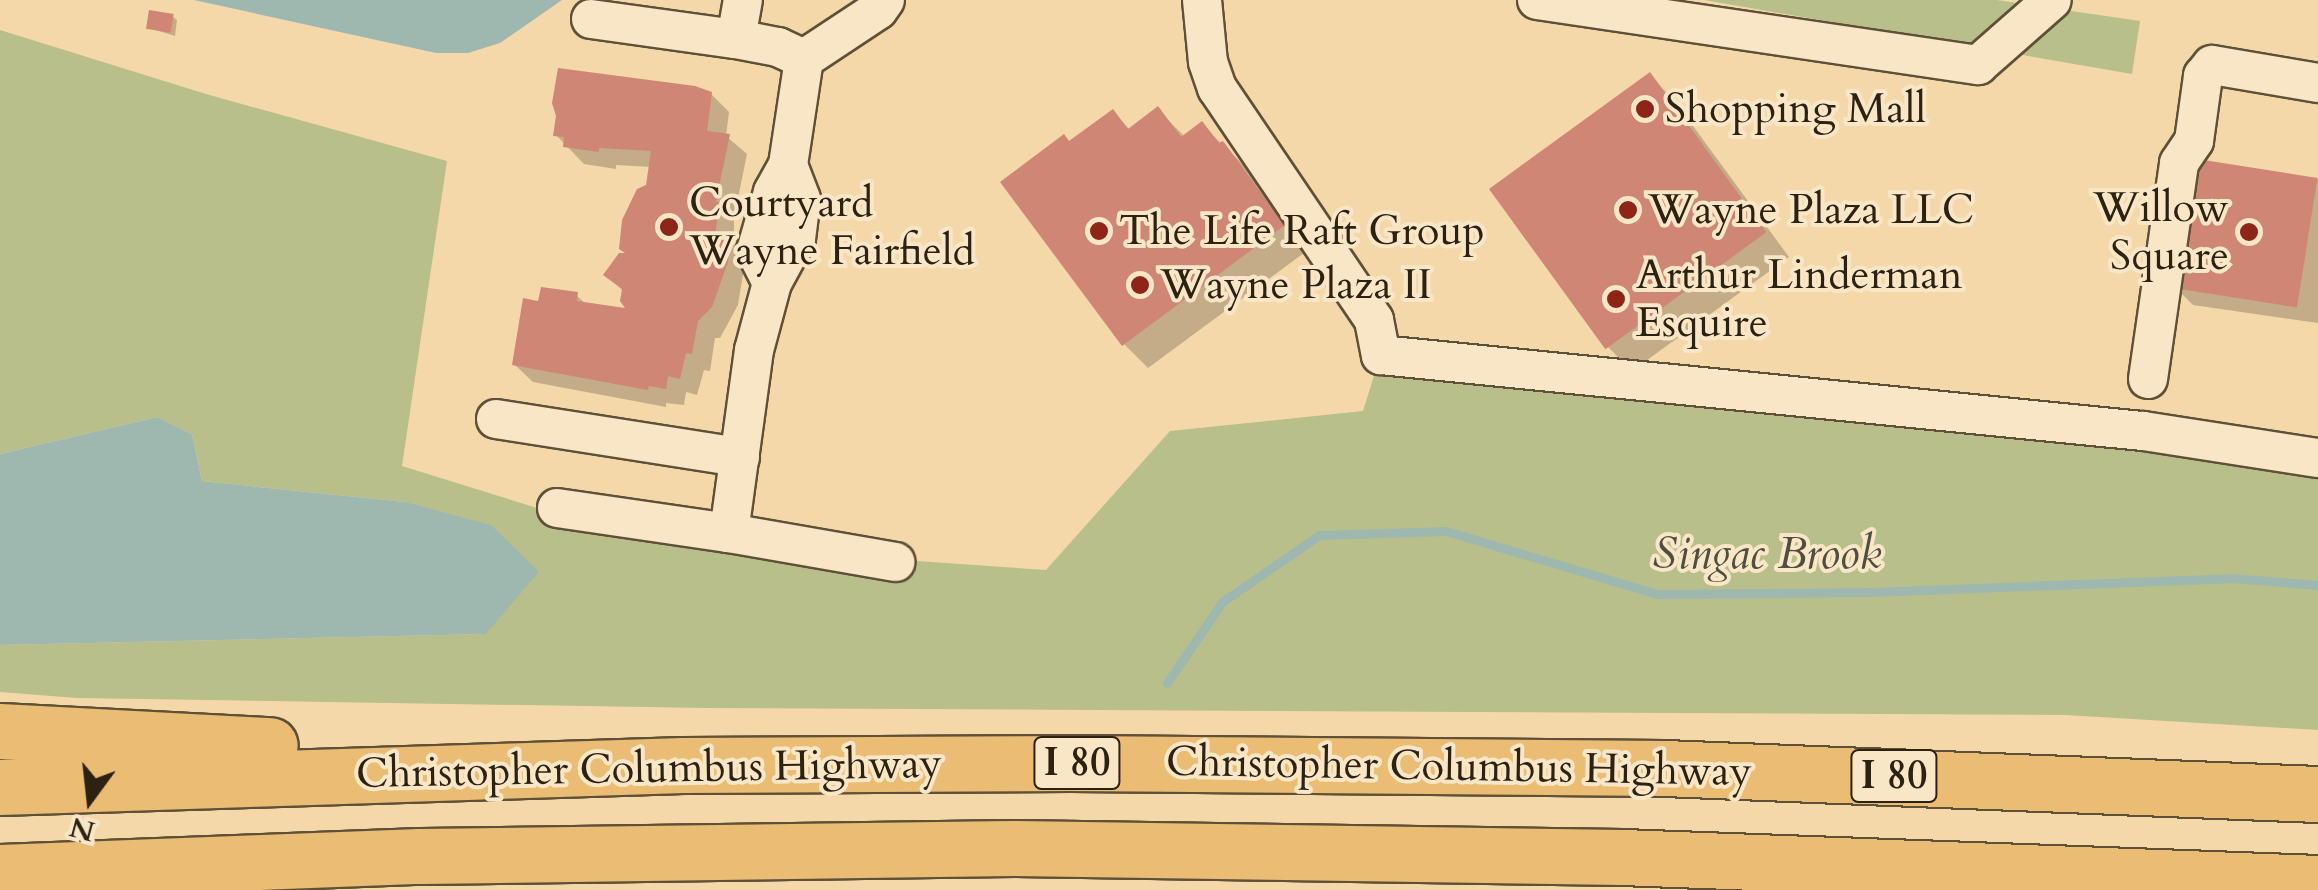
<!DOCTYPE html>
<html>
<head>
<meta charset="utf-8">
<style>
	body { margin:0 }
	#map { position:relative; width:2318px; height:890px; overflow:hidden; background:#f4d8a9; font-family:Cardo,serif }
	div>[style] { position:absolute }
	.green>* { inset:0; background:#b9bf8a }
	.water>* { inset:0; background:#9eb8b0 }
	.shadow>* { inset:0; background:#0003 }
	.stream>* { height:9px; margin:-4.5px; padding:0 4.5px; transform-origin:4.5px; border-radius:4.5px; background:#9eb8b0 }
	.building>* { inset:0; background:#d08674; transform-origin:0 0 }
	.roads { filter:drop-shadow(2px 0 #5f5038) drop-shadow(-2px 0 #5f5038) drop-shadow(0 2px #5f5038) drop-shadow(0 -2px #5f5038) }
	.minor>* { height:38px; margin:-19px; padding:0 19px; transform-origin:19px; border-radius:19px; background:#f8e6c7 }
	.highway>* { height:55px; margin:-27.5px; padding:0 27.5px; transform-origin:27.5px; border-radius:27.5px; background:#eabc74 }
	.dots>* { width:28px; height:28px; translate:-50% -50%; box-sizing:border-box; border:5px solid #f8e6c7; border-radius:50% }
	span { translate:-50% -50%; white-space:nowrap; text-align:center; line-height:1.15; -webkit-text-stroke:8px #f8e6c7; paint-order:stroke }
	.shield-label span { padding:2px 8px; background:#f8e6c7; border:2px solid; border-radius:8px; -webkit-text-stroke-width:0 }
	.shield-label { font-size:40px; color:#2d2212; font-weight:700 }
	.poi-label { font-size:42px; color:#2d2212 }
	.left { translate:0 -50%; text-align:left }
	.right { translate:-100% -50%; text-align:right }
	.street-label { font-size:42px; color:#2d2212 }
	.water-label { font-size:45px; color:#4f4f41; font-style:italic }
	.north { position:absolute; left:40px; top:750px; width:100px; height:100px; -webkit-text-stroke:8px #f8e6c7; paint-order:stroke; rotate:195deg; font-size:28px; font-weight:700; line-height:40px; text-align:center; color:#2d2212 }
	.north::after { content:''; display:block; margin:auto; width:35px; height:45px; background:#2d2212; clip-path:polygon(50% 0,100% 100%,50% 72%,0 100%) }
</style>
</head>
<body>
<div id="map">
	<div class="green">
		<i style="clip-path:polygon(1704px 0,1997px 0,2140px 21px,2132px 74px)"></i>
		<i style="clip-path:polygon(0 30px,206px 94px,447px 161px,402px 466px,605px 529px,830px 555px,1046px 570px,1170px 431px,1363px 411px,1378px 363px,2318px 472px,2318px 730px,2065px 715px,706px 708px,77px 698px,0 692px,0 645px,485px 634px,405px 502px,202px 481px,192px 434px,157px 417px,0 454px)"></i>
	</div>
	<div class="water">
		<i style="clip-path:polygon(194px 0,562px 0,500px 43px,468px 53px,436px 53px)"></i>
		<i style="clip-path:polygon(157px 417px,192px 434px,202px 481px,405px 502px,491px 525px,539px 572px,486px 634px,0 645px,0 454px)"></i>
	</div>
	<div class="shadow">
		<i style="clip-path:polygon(173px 17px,177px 20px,175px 36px,149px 28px)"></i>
		<i style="clip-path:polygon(1649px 75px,1674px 100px,1789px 257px,1632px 371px,1608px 347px)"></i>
		<i style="clip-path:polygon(711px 94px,729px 112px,726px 136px,747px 154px,734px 218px,734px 244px,746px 256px,738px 305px,720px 338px,715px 338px,710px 371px,704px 370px,697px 395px,686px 392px,684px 405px,666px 403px,666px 407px,533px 382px,515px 365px,540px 303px,576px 295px,587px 305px,630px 312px,624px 292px,607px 274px,631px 257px,651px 167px,616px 165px,616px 169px,584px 164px,556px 135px)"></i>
		<i style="clip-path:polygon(1158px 110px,1185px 137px,1202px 125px,1222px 144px,1247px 168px,1308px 250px,1148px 368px,1124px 344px,1070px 144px,1113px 112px,1130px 130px)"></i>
		<i style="clip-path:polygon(2318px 179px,2318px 323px,2193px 305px,2175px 287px)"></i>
	</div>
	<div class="stream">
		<i style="left:1167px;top:683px;width:98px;rotate:-55.8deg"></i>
		<i style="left:1222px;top:602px;width:118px;rotate:-34.6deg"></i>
		<i style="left:1319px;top:535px;width:127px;rotate:-1.8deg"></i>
		<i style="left:1446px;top:531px;width:220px;rotate:16.6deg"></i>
		<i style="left:1657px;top:594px;width:215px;rotate:-0.5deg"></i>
		<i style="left:1872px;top:592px;width:358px;rotate:-2.2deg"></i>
		<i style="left:2230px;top:578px;width:88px;rotate:4.5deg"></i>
	</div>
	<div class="building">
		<i style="left:149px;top:10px;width:25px;height:19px;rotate:9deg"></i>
		<i style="clip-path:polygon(558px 68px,695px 86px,712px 92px,707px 131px,730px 134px,716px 201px,720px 202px,715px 235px,730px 236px,728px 262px,712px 307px,698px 321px,692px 354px,686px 353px,680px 379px,668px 376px,666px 389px,649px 386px,648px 390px,512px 365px,523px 298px,538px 301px,541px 287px,578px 292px,577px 301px,625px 308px,620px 301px,622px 289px,603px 275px,619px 253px,625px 253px,619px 249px,622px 220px,637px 189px,646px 185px,651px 151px,599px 148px,599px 152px,563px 147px,564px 137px,553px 136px,556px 116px,552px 103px)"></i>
		<i style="left:1650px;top:72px;width:198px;height:199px;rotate:54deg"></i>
		<i style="clip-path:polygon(1158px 106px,1181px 137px,1202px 121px,1219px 143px,1223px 141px,1285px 225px,1122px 346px,1000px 182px,1064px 134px,1069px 141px,1113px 109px,1128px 129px)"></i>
		<i style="left:2191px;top:158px;width:128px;height:131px;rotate:9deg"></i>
	</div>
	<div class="roads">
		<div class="minor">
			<i style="left:885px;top:0;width:12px;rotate:125deg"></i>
			<i style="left:878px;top:10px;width:89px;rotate:146.5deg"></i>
			<i style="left:804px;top:59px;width:107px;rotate:98.6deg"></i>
			<i style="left:788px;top:165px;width:36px;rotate:69deg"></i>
			<i style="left:801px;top:199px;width:40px;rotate:97.1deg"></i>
			<i style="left:796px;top:239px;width:50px;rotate:118.6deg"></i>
			<i style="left:772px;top:283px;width:69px;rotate:105deg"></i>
			<i style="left:754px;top:350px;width:185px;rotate:97.8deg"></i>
			<i style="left:729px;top:533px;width:169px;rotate:9.9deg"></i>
			<i style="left:1202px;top:0;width:62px;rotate:84.5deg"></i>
			<i style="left:1208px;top:62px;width:28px;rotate:71deg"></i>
			<i style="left:1217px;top:88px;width:280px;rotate:55.9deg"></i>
			<i style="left:1374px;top:320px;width:36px;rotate:79deg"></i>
			<i style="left:1381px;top:355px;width:766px;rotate:5.7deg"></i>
			<i style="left:2143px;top:431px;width:177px;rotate:8.8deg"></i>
			<i style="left:1537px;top:0;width:446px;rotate:8.4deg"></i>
			<i style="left:1978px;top:65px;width:98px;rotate:-41.3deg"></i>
			<i style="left:591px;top:19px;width:146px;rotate:7.9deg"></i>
			<i style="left:736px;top:39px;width:40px;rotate:-80deg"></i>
			<i style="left:736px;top:39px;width:43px;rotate:10.8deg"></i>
			<i style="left:778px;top:47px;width:29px;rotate:25deg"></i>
			<i style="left:772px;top:283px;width:36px;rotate:-117deg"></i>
			<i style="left:756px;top:251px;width:61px;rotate:-73.9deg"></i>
			<i style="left:773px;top:192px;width:31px;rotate:-61deg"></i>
			<i style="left:2148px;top:379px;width:218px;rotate:-81.8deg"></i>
			<i style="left:2179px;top:163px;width:27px;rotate:-56deg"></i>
			<i style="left:2194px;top:141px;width:66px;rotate:-82.1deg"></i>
			<i style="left:2203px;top:76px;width:14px;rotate:-51deg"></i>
			<i style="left:2212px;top:65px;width:108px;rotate:9.6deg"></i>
			<i style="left:496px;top:419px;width:247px;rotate:8.9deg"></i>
			<i style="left:557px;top:508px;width:174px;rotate:8.3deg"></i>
		</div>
		<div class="highway">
			<i style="left:0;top:731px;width:270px;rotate:3deg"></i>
			<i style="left:0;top:787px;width:683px;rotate:-1.84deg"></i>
			<i style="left:683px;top:765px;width:387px;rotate:-0.3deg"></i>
			<i style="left:1070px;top:763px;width:594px;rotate:0.48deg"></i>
			<i style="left:1664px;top:768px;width:655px;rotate:2.28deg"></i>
			<i style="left:0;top:872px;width:420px;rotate:-2.2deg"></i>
			<i style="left:420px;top:856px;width:595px;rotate:-0.77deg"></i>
			<i style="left:1015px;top:848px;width:607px;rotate:0.85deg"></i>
			<i style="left:1622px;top:857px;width:696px;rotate:2.14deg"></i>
		</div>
	</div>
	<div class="dots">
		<i style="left:1645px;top:109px;background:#8f2418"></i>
		<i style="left:1628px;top:210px;background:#8f2418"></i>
		<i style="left:669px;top:227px;background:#8f2418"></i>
		<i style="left:1099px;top:231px;background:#8f2418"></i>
		<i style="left:2249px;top:232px;background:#8f2418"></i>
		<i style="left:1140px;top:285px;background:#8f2418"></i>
		<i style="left:1616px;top:299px;background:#8f2418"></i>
	</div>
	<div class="shield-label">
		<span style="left:1077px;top:763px">I 80</span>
		<span style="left:1894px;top:776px">I 80</span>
	</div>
	<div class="poi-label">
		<span class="left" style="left:1665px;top:109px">Shopping Mall</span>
		<span class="left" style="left:689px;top:227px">Courtyard<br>Wayne Fairfield</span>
		<span class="right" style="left:2229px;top:232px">Willow<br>Square</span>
		<span class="left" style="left:1648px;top:210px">Wayne Plaza LLC</span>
		<span class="left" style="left:1119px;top:231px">The Life Raft Group</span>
		<span class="left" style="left:1636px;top:299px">Arthur Linderman<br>Esquire</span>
		<span class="left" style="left:1160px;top:285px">Wayne Plaza II</span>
	</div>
	<div class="street-label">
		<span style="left:1459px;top:767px;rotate:1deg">Christopher Columbus Highway</span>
		<span style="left:649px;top:769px;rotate:-1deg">Christopher Columbus Highway</span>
	</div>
	<div class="water-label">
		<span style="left:1767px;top:554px">Singac Brook</span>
	</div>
	<div class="north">N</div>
</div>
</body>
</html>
